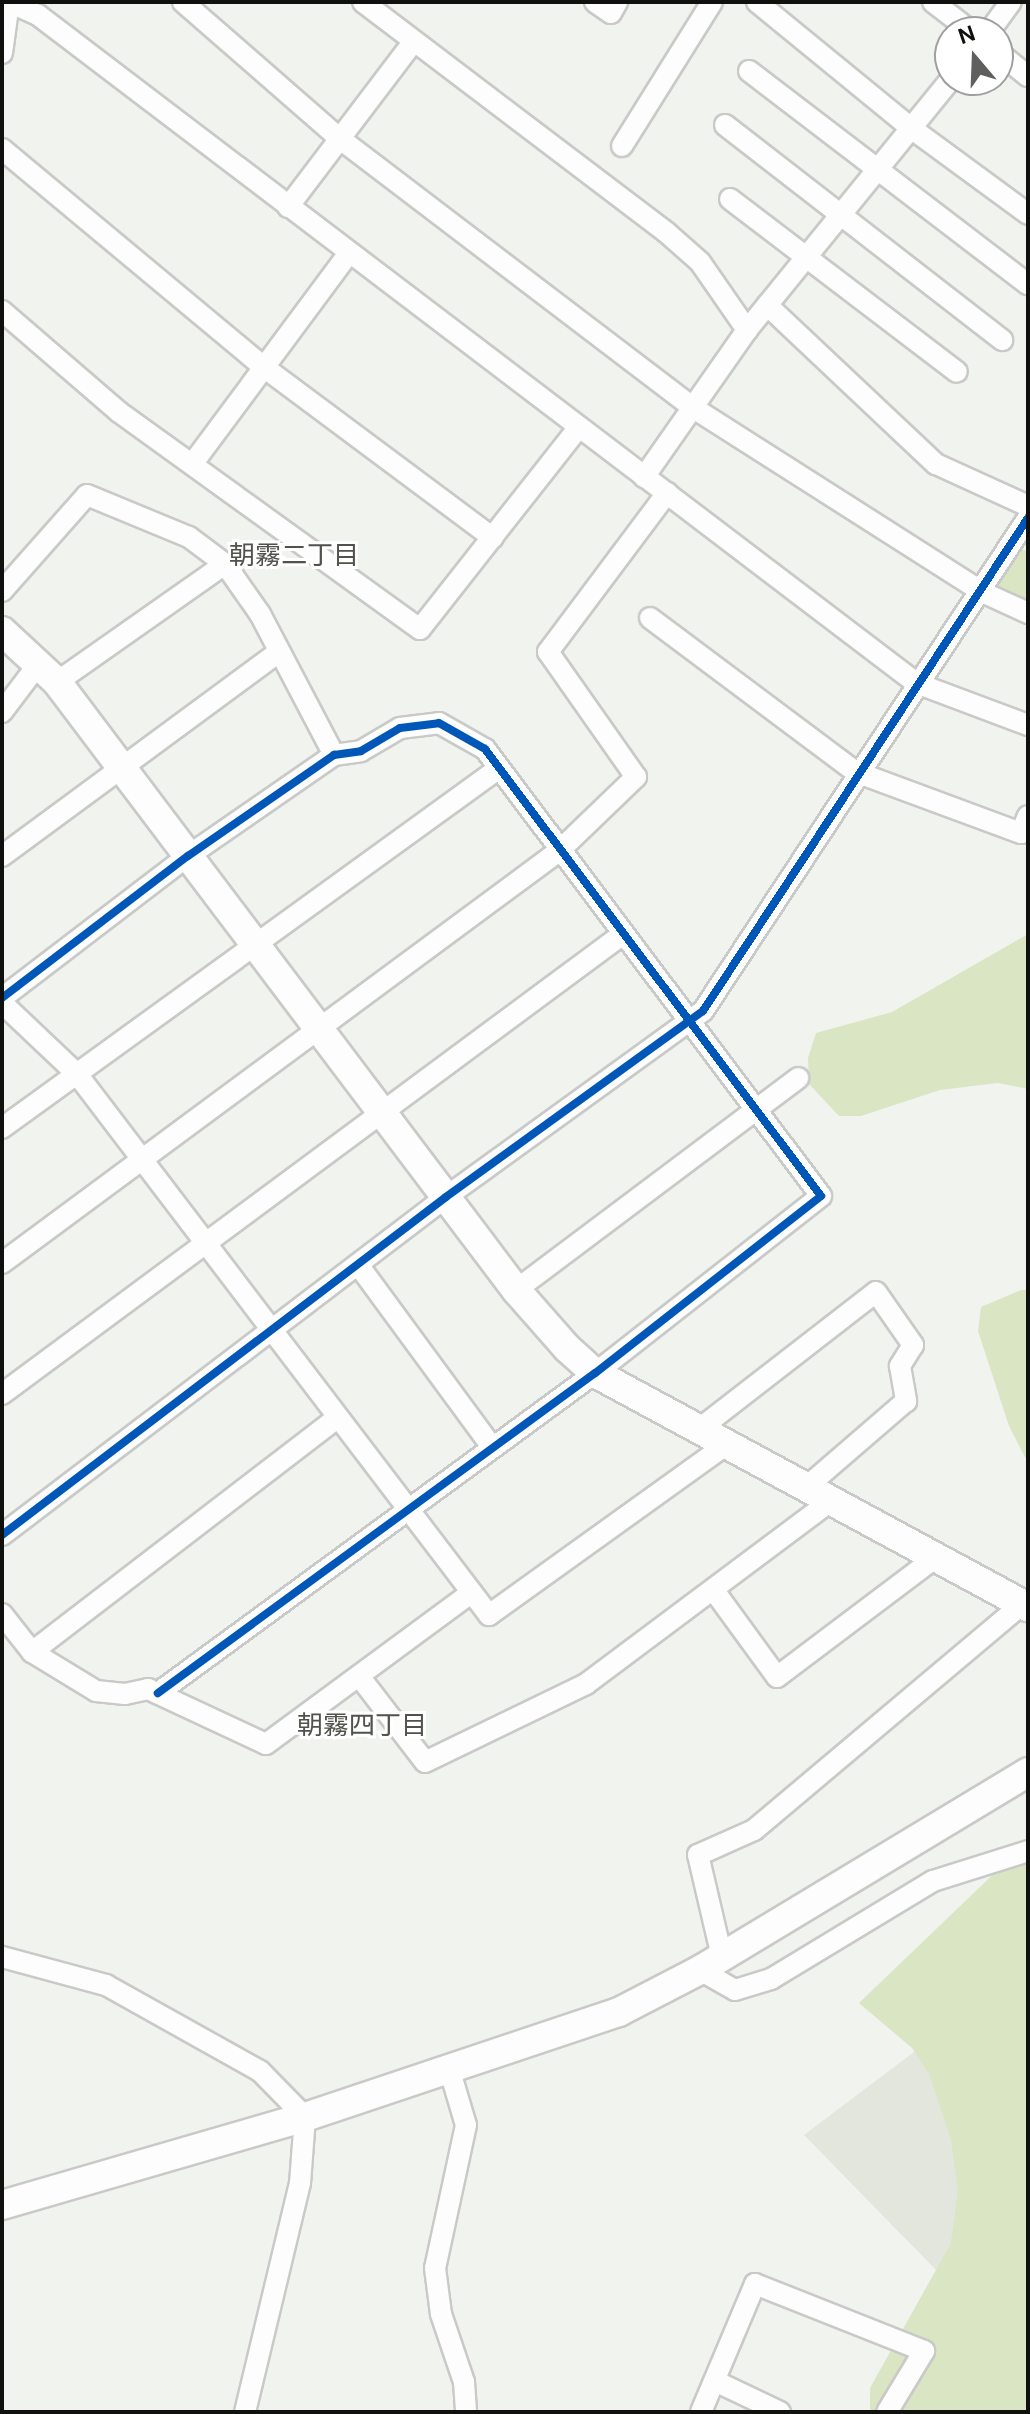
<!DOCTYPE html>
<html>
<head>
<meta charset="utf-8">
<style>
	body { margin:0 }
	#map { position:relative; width:1030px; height:2414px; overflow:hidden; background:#f1f3ef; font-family:"DM Sans","Noto Sans JP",sans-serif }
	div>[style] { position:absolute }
	.built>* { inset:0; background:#e2e6dc }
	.green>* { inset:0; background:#dae5c4 }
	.roads { filter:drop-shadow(2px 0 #c9cac7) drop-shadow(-2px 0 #c9cac7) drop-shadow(0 2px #c9cac7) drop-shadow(0 -2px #c9cac7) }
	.street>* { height:20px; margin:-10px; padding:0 10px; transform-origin:10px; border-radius:10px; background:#fdfdfd }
	.secondary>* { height:28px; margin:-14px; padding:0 14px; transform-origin:14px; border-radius:14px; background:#fdfdfd }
	.cycleway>* { height:8px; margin:-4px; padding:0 4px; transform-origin:4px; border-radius:4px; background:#0057b8 }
	span { translate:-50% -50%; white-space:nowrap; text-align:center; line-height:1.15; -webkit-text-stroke:6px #fff; paint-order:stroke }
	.neighbourhood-label { font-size:26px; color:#50524b }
	.frame { position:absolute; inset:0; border:4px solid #10100e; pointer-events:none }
	.north { position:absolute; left:934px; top:16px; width:80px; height:80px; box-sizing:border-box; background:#fff; border:2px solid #9f9f9f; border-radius:50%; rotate:341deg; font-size:22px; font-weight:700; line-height:32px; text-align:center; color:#10100e }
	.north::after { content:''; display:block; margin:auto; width:28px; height:36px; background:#5f5f5d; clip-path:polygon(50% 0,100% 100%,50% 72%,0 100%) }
</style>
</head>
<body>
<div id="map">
	<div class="built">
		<i style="clip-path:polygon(1028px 1966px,1028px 2364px,804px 2135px)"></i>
	</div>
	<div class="green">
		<i style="clip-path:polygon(1022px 549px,1028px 552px,1028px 603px,996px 588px)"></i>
		<i style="clip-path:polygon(1028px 934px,1028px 1089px,998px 1083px,940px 1090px,861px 1116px,839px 1116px,809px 1084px,808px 1058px,816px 1033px,892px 1012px)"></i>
		<i style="clip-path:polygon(1021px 1290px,1028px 1290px,1028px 1463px,1009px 1426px,978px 1331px,981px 1307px)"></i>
		<i style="clip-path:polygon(1028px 1841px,1028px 2412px,870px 2412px,870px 2388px,951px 2243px,958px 2190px,951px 2140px,929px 2074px,912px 2048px,859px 2003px)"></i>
	</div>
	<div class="roads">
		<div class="street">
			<i style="left:9px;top:2px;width:32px;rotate:24deg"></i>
			<i style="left:38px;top:15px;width:1103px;rotate:37.26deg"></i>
			<i style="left:916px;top:683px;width:120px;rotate:20.6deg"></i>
			<i style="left:183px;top:2px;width:207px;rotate:41.1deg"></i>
			<i style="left:339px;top:138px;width:444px;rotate:37.3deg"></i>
			<i style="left:692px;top:407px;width:344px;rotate:32.5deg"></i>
			<i style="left:982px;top:592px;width:51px;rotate:24.5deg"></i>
			<i style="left:363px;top:2px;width:380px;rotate:37.2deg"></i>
			<i style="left:666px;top:232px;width:45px;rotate:41.4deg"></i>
			<i style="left:700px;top:262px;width:83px;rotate:55.3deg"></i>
			<i style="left:595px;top:2px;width:19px;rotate:35deg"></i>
			<i style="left:611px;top:13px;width:13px;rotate:-61deg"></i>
			<i style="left:757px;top:2px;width:199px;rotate:39.3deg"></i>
			<i style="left:911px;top:128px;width:145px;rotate:36.3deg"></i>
			<i style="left:933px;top:2px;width:49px;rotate:37.6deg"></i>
			<i style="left:989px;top:32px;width:37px;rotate:-54deg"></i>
			<i style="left:998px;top:52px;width:38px;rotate:39deg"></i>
			<i style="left:2px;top:53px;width:51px;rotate:-82.2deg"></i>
			<i style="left:749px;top:71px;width:351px;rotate:37.4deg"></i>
			<i style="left:725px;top:125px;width:351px;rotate:37.8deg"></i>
			<i style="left:622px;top:146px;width:170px;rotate:-58deg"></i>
			<i style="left:2px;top:149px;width:337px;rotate:39.8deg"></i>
			<i style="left:261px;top:365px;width:289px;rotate:36.7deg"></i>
			<i style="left:730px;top:199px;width:285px;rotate:37.3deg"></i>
			<i style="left:288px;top:207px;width:208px;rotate:-52.8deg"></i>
			<i style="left:767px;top:305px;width:232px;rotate:43.3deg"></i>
			<i style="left:936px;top:464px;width:101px;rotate:24.5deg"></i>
			<i style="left:2px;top:311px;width:155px;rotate:40.8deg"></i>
			<i style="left:119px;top:412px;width:371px;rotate:35.8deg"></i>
			<i style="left:420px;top:629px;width:256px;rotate:-51.8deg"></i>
			<i style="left:193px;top:463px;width:262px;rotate:-53.4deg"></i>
			<i style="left:644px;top:477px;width:179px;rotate:-55deg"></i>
			<i style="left:747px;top:330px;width:322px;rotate:-50.9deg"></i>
			<i style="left:2px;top:591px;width:128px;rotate:-48.5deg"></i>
			<i style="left:87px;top:495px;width:110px;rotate:22.4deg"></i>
			<i style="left:189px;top:537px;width:45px;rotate:36.9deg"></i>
			<i style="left:225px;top:564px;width:61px;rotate:55deg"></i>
			<i style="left:260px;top:614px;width:159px;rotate:62.3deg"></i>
			<i style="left:650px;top:618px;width:257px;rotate:36.8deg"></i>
			<i style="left:856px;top:772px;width:176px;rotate:20.3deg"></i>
			<i style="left:1021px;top:833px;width:18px;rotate:-68deg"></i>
			<i style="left:57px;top:682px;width:205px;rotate:-35.1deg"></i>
			<i style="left:2px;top:712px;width:63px;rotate:-52.8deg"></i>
			<i style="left:2px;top:856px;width:344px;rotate:-36.4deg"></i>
			<i style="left:2px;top:998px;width:234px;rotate:-37.4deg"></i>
			<i style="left:188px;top:856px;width:178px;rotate:-34.7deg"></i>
			<i style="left:334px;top:755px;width:27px;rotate:-8deg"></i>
			<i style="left:361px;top:751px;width:45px;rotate:-30.5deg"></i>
			<i style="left:400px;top:728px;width:39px;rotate:-7deg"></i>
			<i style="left:439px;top:723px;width:53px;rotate:29.5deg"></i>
			<i style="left:485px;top:749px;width:559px;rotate:53.07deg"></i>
			<i style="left:821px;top:1196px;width:287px;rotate:141.9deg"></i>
			<i style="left:595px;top:1373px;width:542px;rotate:143.79deg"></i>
			<i style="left:2px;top:1003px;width:103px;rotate:43.4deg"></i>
			<i style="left:77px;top:1074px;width:680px;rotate:52.71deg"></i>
			<i style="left:489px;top:1615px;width:292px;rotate:-35.7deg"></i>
			<i style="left:2px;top:1128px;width:612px;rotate:-35.9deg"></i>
			<i style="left:2px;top:1263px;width:693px;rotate:-36.49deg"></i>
			<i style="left:559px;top:851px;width:107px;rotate:-43.9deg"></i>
			<i style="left:636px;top:777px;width:153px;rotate:-125.1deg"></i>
			<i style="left:548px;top:652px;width:199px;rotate:-53.2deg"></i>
			<i style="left:359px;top:1266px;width:225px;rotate:53.7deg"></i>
			<i style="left:516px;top:1290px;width:353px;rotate:-36.9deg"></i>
			<i style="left:2px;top:1394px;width:773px;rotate:-36.53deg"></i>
			<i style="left:698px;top:1430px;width:225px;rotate:-37.8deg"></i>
			<i style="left:876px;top:1292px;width:65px;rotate:55.1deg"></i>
			<i style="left:913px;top:1345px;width:25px;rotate:122deg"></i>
			<i style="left:900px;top:1366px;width:36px;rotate:80deg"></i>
			<i style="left:906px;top:1401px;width:135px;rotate:139.2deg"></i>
			<i style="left:2px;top:1535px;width:558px;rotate:-37.28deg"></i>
			<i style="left:446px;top:1197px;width:317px;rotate:-35.9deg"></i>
			<i style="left:703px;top:1011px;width:590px;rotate:-56.61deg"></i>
			<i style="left:715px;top:1592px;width:105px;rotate:53.9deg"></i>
			<i style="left:777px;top:1677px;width:198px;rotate:-37deg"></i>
			<i style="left:2px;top:1614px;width:48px;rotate:51.7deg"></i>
			<i style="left:32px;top:1652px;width:75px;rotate:31.4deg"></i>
			<i style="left:96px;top:1691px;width:29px;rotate:6deg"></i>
			<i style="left:125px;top:1694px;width:24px;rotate:-12deg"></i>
			<i style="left:148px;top:1689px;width:130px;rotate:25deg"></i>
			<i style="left:266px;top:1744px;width:255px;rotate:-36.4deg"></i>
			<i style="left:32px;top:1652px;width:383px;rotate:-37.5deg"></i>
			<i style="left:359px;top:1676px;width:108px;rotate:52.5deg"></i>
			<i style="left:425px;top:1762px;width:179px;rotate:-25.8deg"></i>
			<i style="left:586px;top:1684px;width:306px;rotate:-36.8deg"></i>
			<i style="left:2px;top:1957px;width:108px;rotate:15.1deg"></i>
			<i style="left:106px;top:1985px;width:176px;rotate:29.2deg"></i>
			<i style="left:260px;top:2071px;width:64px;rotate:45.6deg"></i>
			<i style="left:305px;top:2117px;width:66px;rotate:94.3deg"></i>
			<i style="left:300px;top:2183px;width:236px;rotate:103.5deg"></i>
			<i style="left:722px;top:1957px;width:105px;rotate:-103.2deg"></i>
			<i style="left:698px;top:1855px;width:61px;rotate:-24.1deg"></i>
			<i style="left:754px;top:1830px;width:353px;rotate:-40.1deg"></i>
			<i style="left:700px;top:1970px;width:40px;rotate:29.7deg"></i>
			<i style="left:735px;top:1990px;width:38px;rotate:-17deg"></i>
			<i style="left:771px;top:1979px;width:189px;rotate:-31.2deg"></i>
			<i style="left:933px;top:1881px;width:100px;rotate:-17.5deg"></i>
			<i style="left:449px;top:2068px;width:59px;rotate:73.4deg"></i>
			<i style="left:466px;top:2125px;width:146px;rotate:102.2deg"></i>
			<i style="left:435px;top:2268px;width:46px;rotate:82.6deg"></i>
			<i style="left:441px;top:2314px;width:72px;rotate:71.3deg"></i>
			<i style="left:464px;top:2382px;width:30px;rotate:86deg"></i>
			<i style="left:715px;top:2381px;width:72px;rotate:25.5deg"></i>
			<i style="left:701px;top:2412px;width:139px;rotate:-67.1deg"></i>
			<i style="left:755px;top:2284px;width:182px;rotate:21.6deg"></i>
			<i style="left:924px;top:2351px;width:71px;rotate:121.2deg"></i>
		</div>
		<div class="secondary">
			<i style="left:2px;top:631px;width:75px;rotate:42.8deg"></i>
			<i style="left:57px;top:682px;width:762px;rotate:52.95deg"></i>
			<i style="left:516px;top:1290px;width:77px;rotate:48.7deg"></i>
			<i style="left:567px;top:1348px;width:38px;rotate:42deg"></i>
			<i style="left:595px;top:1373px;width:492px;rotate:28.4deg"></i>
			<i style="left:2px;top:2205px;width:316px;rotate:-16.2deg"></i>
			<i style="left:305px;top:2117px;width:331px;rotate:-18.5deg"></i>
			<i style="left:619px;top:2012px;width:91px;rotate:-27.4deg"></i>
			<i style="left:700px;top:1970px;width:383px;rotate:-31.1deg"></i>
		</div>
	</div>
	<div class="cycleway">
		<i style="left:2px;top:998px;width:234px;rotate:-37.4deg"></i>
		<i style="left:188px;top:856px;width:178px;rotate:-34.7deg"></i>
		<i style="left:334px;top:755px;width:27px;rotate:-8deg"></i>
		<i style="left:361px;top:751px;width:45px;rotate:-30.5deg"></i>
		<i style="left:400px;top:728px;width:39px;rotate:-7deg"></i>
		<i style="left:439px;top:723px;width:53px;rotate:29.5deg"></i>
		<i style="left:485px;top:749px;width:559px;rotate:53.07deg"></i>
		<i style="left:821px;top:1196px;width:287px;rotate:141.9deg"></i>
		<i style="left:595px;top:1373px;width:542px;rotate:143.79deg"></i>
		<i style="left:2px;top:1535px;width:558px;rotate:-37.28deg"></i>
		<i style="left:446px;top:1197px;width:317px;rotate:-35.9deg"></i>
		<i style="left:703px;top:1011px;width:590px;rotate:-56.61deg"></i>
	</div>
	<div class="neighbourhood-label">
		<span style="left:294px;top:556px">朝霧二丁目</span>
		<span style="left:362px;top:1726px">朝霧四丁目</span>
	</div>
	<div class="frame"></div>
	<div class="north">N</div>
</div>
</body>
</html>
